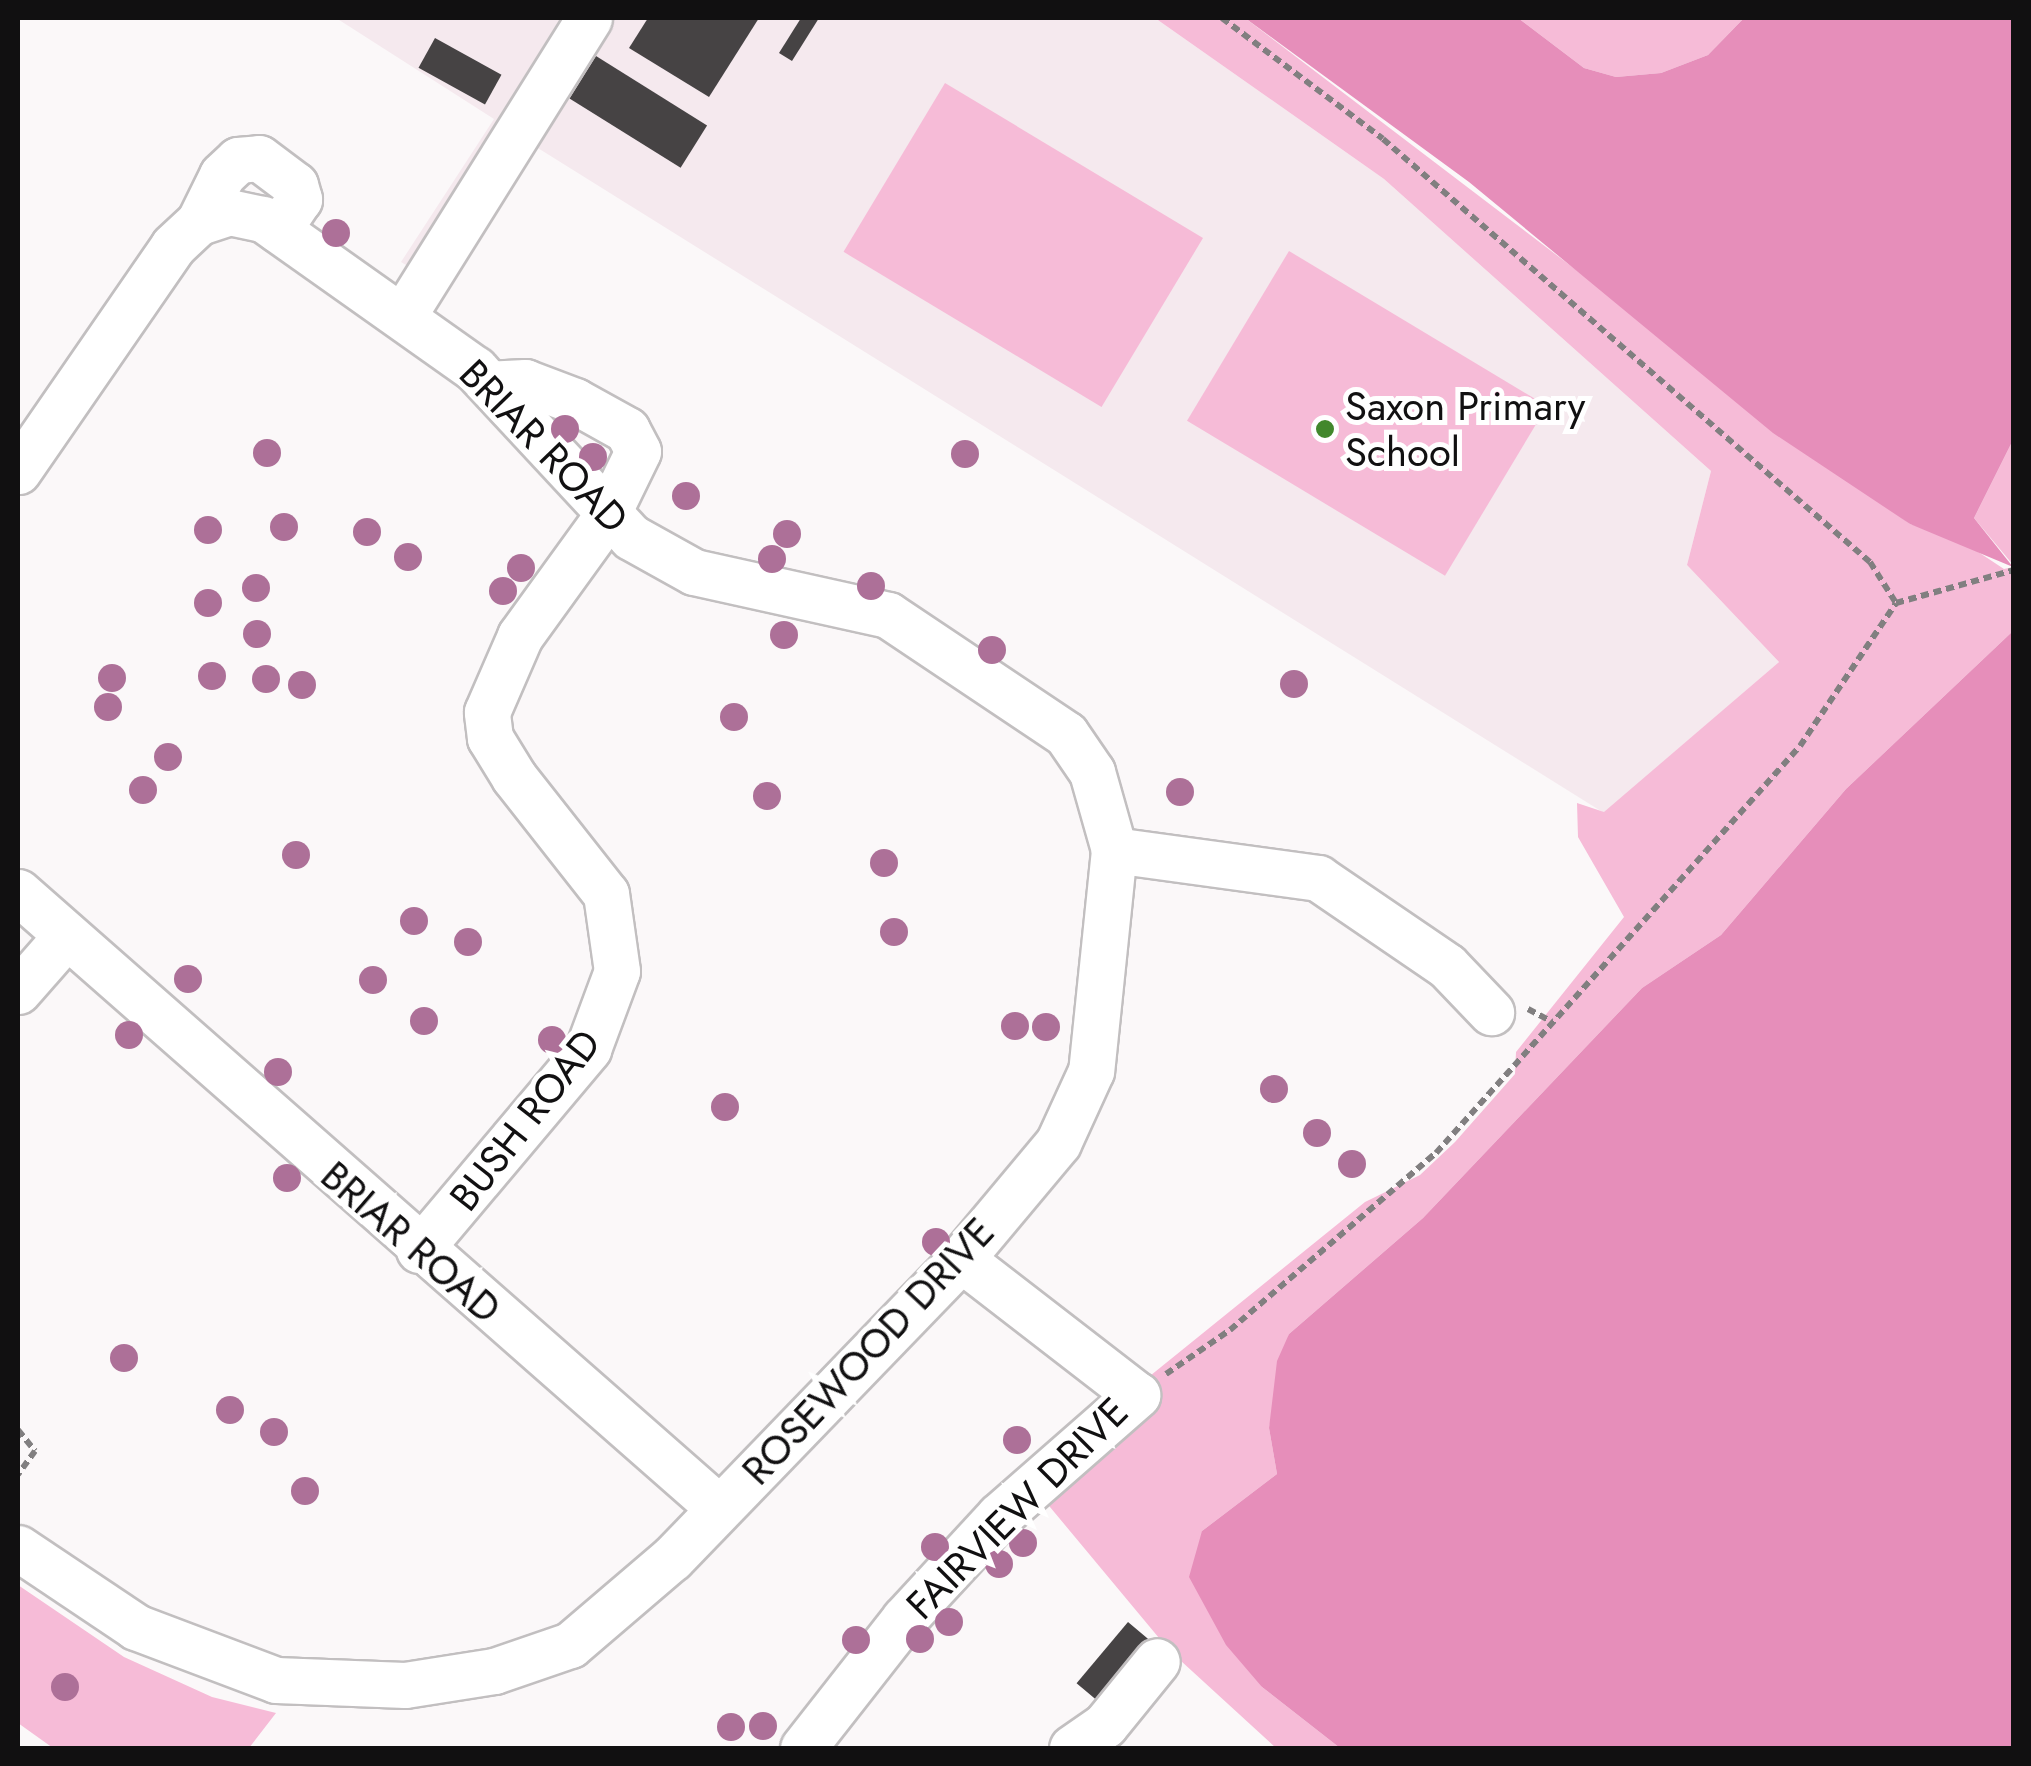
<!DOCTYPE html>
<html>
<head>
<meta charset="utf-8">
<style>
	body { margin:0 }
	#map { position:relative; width:2031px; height:1766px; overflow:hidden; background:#fbf8f9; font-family:Jost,sans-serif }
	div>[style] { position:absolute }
	.built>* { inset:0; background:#f5e9ee }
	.green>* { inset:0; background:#f6bbd7; transform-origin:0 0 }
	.water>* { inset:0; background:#e68eba }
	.building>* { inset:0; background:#464344; transform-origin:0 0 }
	.path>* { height:6px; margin-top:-3px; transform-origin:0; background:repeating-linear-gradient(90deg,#817f80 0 8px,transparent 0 13px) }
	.roads { filter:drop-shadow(2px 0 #c2bfc0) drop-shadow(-2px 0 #c2bfc0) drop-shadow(0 2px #c2bfc0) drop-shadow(0 -2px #c2bfc0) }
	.minor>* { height:45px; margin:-22.5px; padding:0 22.5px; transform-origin:22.5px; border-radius:22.5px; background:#fff }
	.trees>* { width:28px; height:28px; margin:-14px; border-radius:50%; background:#ad7098 }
	.dots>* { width:28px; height:28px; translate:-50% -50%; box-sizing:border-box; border:5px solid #fff; border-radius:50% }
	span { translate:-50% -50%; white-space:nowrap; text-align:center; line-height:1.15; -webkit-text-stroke:10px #fff; paint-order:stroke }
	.poi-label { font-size:40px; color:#111011 }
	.left { translate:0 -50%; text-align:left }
	.street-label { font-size:40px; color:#111011 }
	.frame { position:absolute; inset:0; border:20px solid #111011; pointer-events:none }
</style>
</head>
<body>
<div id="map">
	<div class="built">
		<i style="clip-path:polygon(336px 18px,1155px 18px,1384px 179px,1711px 471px,1687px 565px,1779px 662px,1604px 813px,533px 145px,445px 289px,401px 262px,494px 119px)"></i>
	</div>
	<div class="green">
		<i style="clip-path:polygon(1155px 18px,1245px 18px,1910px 524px,1957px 538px,2004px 569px,2013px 567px,2013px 631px,1846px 789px,1721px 935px,1642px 988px,1423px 1218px,1289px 1334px,1269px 1428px,1277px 1474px,1202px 1531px,1262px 1687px,1340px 1748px,1276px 1748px,1169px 1650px,1025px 1477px,1365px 1202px,1420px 1175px,1455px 1142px,1515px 1074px,1516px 1052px,1624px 917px,1578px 837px,1577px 803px,1604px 812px,1779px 662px,1687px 565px,1711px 471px,1384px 179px)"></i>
		<i style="clip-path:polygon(1518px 18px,1744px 18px,1708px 55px,1661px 73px,1616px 77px,1584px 68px)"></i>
		<i style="left:945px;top:83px;width:301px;height:197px;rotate:31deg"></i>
		<i style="left:1289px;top:251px;width:301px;height:198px;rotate:31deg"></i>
		<i style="clip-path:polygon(2013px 440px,2014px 566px,1974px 518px)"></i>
		<i style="clip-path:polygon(18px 1585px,124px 1657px,212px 1697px,276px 1713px,249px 1748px,53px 1748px,18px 1723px)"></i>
	</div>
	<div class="water">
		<i style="clip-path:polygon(1245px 18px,1518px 18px,1584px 68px,1616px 77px,1661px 73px,1708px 55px,1744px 18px,2013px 18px,2013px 440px,1974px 518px,2013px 567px,1910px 524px,1773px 433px,1469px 182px)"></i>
		<i style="clip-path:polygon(2013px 631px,2013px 1748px,1340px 1748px,1262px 1687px,1226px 1645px,1189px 1577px,1202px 1531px,1277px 1474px,1269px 1428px,1277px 1361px,1289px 1334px,1423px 1218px,1642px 988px,1721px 935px,1846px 789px)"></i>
	</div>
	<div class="building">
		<i style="clip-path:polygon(648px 18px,759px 18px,709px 97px,629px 48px)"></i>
		<i style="clip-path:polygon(801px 18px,819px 18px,792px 61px,779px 53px)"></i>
		<i style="left:435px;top:38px;width:76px;height:34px;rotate:29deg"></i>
		<i style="left:596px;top:56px;width:131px;height:50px;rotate:32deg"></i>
		<i style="left:1128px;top:1622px;width:26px;height:80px;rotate:40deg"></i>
	</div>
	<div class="path">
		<i style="left:1222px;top:18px;width:201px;rotate:36.9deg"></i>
		<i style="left:1383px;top:139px;width:645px;rotate:40.98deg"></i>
		<i style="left:1870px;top:562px;width:49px;rotate:57.6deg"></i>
		<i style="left:1528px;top:1009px;width:27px;rotate:28deg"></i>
		<i style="left:1166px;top:1374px;width:78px;rotate:-34.5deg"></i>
		<i style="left:1230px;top:1330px;width:272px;rotate:-40.7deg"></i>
		<i style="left:1436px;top:1153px;width:546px;rotate:-48.19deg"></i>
		<i style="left:1800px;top:746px;width:172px;rotate:-56.1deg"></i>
		<i style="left:1896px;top:603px;width:123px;rotate:-15.6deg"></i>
		<i style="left:18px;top:1430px;width:27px;rotate:51deg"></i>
		<i style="left:35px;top:1451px;width:29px;rotate:126deg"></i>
	</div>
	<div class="roads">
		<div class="minor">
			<i style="left:199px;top:222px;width:52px;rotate:-63.9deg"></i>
			<i style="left:222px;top:175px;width:22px;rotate:-43deg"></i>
			<i style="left:238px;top:160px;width:21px;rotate:-5deg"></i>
			<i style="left:259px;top:158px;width:45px;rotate:36.9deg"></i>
			<i style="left:295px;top:185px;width:15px;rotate:74deg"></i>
			<i style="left:299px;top:199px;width:37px;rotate:124deg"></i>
			<i style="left:403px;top:316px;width:351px;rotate:-58deg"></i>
			<i style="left:18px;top:471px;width:273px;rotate:-55.4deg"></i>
			<i style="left:173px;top:246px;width:35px;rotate:-43deg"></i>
			<i style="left:199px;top:222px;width:32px;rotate:-18deg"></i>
			<i style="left:229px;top:212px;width:35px;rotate:12deg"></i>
			<i style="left:263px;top:219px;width:260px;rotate:35.3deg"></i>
			<i style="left:475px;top:369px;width:229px;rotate:47.1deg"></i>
			<i style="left:631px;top:537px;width:72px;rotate:29.1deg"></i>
			<i style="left:694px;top:572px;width:199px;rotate:12.5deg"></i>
			<i style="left:888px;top:615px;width:214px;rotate:33.8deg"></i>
			<i style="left:1066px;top:734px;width:46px;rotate:55.6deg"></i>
			<i style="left:1092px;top:772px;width:81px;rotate:74.2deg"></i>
			<i style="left:1114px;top:850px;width:222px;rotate:95.9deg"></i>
			<i style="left:1091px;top:1071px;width:79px;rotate:114.6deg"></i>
			<i style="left:1058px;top:1143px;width:151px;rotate:129.9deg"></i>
			<i style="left:961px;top:1259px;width:416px;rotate:134deg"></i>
			<i style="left:672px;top:1558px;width:134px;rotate:139.5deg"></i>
			<i style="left:570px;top:1645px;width:80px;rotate:161.1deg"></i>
			<i style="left:494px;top:1671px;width:90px;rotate:171.1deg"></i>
			<i style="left:405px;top:1685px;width:129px;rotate:-177.8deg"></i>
			<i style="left:276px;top:1680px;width:150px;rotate:-159.3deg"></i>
			<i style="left:136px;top:1627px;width:142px;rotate:-146.2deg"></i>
			<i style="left:1114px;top:850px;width:206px;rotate:7.8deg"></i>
			<i style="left:1318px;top:878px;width:156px;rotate:34.3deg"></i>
			<i style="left:1447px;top:966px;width:64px;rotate:46.3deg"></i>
			<i style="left:18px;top:892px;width:933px;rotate:41.31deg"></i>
			<i style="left:18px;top:991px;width:74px;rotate:-48.8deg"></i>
			<i style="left:419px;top:1250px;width:263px;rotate:-49.9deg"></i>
			<i style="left:588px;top:1049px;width:83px;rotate:-69.6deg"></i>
			<i style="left:617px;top:971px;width:78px;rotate:-98.1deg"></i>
			<i style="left:606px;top:894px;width:149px;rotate:-128.2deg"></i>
			<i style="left:514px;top:777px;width:46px;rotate:-121.6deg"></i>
			<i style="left:490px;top:738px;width:26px;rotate:-97deg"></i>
			<i style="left:487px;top:712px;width:83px;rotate:-66.5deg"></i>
			<i style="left:520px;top:636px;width:147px;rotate:-54.1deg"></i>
			<i style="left:606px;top:517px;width:73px;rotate:-64.1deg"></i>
			<i style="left:638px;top:451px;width:24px;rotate:-118deg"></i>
			<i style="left:627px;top:430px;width:60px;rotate:-150.9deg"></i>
			<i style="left:575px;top:401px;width:53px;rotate:-159.2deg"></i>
			<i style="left:525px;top:382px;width:35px;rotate:177deg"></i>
			<i style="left:803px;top:1748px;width:164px;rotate:-51.9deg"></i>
			<i style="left:904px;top:1619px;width:140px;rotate:-47.3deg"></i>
			<i style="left:999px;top:1516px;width:184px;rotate:-41.2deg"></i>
			<i style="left:1137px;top:1395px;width:222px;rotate:-142.3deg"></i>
			<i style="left:1072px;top:1748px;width:40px;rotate:-34.9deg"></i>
			<i style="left:1105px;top:1725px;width:82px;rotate:-50.9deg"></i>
		</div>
	</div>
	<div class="trees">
		<i style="left:336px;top:233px"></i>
		<i style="left:565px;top:429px"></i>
		<i style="left:267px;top:453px"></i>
		<i style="left:965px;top:454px"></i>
		<i style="left:593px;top:457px"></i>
		<i style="left:686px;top:496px"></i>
		<i style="left:284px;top:527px"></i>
		<i style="left:208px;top:530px"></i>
		<i style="left:367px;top:532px"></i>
		<i style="left:787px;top:534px"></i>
		<i style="left:408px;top:557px"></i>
		<i style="left:772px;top:559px"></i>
		<i style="left:521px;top:568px"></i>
		<i style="left:871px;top:586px"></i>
		<i style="left:256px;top:588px"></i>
		<i style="left:503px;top:591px"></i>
		<i style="left:208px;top:603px"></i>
		<i style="left:257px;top:634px"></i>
		<i style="left:784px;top:635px"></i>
		<i style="left:992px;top:650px"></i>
		<i style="left:212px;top:676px"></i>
		<i style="left:112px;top:678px"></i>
		<i style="left:266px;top:679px"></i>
		<i style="left:1294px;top:684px"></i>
		<i style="left:302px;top:685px"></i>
		<i style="left:108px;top:707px"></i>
		<i style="left:734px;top:717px"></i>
		<i style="left:168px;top:757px"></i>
		<i style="left:143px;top:790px"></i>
		<i style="left:1180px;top:792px"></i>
		<i style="left:767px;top:796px"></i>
		<i style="left:296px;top:855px"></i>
		<i style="left:884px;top:863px"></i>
		<i style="left:414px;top:921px"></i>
		<i style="left:894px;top:932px"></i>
		<i style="left:468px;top:942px"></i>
		<i style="left:188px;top:979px"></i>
		<i style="left:373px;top:980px"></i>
		<i style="left:424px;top:1021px"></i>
		<i style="left:1015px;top:1026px"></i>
		<i style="left:1046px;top:1027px"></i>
		<i style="left:129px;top:1035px"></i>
		<i style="left:552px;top:1040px"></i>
		<i style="left:278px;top:1072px"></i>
		<i style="left:1274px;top:1089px"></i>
		<i style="left:725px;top:1107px"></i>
		<i style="left:1317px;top:1133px"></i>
		<i style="left:1352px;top:1164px"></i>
		<i style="left:287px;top:1178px"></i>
		<i style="left:936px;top:1242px"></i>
		<i style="left:124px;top:1358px"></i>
		<i style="left:230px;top:1410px"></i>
		<i style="left:274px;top:1432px"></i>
		<i style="left:1017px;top:1440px"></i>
		<i style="left:305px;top:1491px"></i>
		<i style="left:1023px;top:1543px"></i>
		<i style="left:935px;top:1547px"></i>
		<i style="left:999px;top:1564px"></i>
		<i style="left:949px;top:1622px"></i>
		<i style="left:920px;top:1639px"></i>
		<i style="left:856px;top:1640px"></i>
		<i style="left:65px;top:1687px"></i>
		<i style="left:763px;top:1726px"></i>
		<i style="left:731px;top:1727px"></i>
	</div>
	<div class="dots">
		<i style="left:1325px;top:429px;background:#42872c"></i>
	</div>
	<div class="poi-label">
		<span class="left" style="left:1345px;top:429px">Saxon Primary<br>School</span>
	</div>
	<div class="street-label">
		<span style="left:544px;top:446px;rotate:46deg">BRIAR ROAD</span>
		<span style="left:525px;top:1120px;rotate:-52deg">BUSH ROAD</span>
		<span style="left:411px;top:1242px;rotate:41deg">BRIAR ROAD</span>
		<span style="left:868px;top:1351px;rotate:-47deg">ROSEWOOD DRIVE</span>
		<span style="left:1017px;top:1508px;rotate:-45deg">FAIRVIEW DRIVE</span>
	</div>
	<div class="frame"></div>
</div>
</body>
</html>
